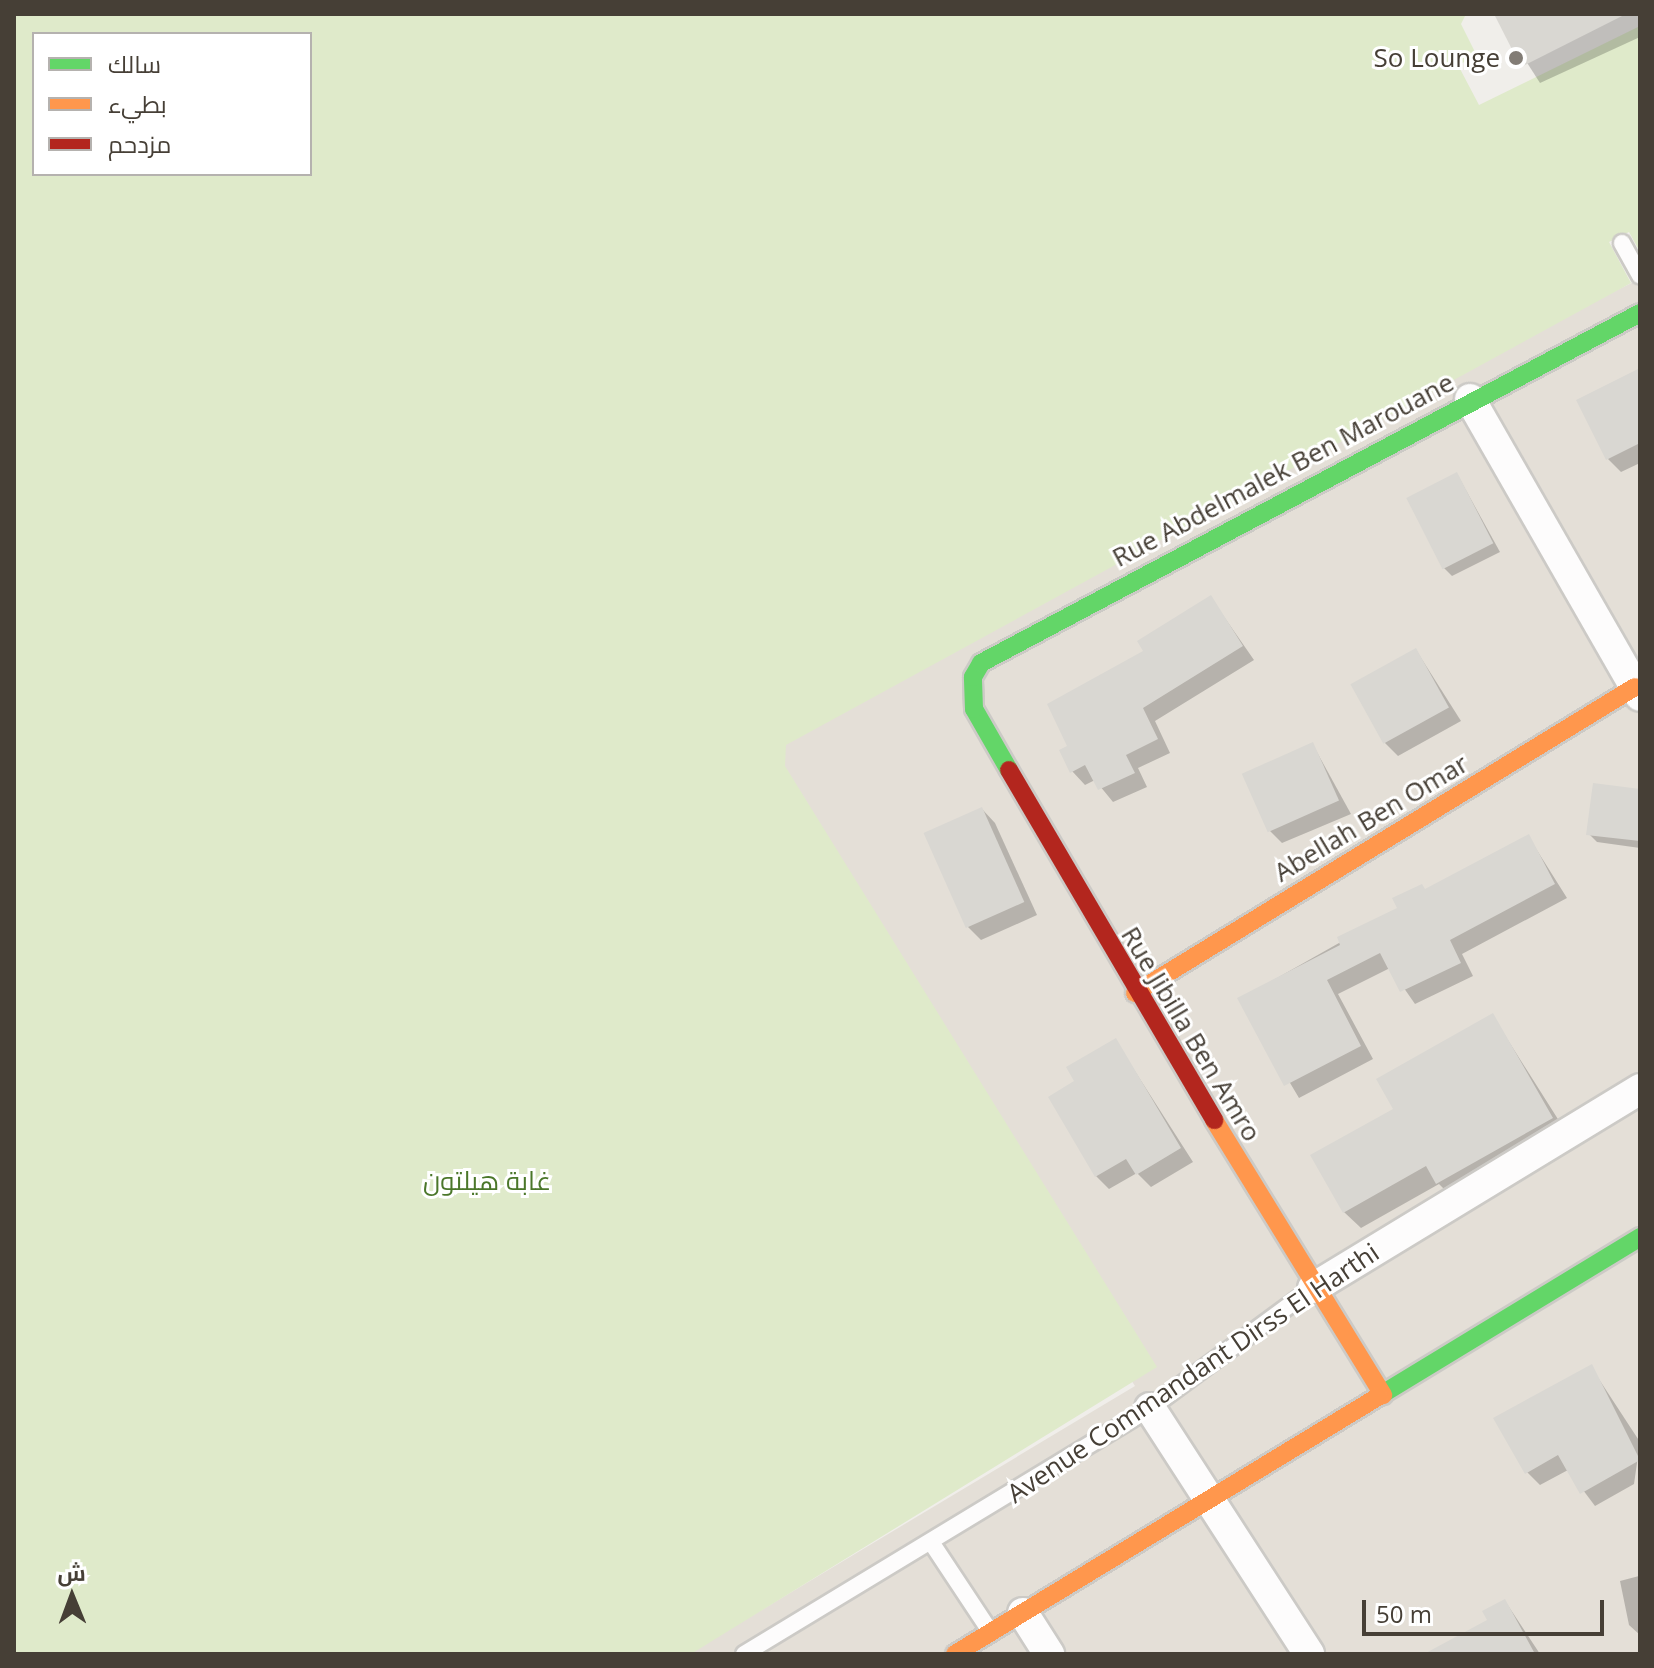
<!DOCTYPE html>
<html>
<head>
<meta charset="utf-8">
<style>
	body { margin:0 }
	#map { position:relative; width:1654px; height:1668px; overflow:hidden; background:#f0eeea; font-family:"Open Sans",Cairo,sans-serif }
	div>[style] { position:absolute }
	.residential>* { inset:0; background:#e4dfd7 }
	.green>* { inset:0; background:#dfeaca }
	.shadow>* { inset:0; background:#0003 }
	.building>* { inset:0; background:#d9d7d2; transform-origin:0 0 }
	.roads { filter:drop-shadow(2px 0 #cccac6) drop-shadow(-2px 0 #cccac6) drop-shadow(0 2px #cccac6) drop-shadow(0 -2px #cccac6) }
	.lane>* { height:16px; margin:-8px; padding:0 8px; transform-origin:8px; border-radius:8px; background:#fdfcfc }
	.street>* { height:30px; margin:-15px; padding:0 15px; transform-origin:15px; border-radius:15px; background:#fdfcfc }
	.fast>* { height:18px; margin:-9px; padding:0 9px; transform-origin:9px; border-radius:9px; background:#63d668 }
	.slow>* { height:18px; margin:-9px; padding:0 9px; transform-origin:9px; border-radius:9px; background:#ff974d }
	.jam>* { height:18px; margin:-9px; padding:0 9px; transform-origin:9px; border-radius:9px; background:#b3261e }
	.dots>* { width:22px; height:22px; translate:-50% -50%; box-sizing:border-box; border:4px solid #fff; border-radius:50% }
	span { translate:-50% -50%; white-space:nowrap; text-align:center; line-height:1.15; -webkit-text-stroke:6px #fff; paint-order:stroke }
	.poi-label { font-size:26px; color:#463f36 }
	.right { translate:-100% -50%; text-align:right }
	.street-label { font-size:26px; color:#463f36 }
	.park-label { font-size:26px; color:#4b772a }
	.frame { position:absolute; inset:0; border:16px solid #463f36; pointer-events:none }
	.legend { position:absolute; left:32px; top:32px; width:280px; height:144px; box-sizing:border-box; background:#fff; border:2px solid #b5b2af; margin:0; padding:10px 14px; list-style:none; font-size:24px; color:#463f36 }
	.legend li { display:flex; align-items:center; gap:16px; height:40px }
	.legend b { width:40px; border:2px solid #b5b2af }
	.north { position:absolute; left:32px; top:1556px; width:80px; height:80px; -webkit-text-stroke:6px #fff; paint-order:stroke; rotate:359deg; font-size:22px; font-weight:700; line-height:32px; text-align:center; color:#463f36 }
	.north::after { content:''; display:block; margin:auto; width:28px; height:36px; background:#463f36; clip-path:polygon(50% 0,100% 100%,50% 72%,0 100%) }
	.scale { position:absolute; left:1362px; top:1600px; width:242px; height:36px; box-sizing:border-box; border:4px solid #463f36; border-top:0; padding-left:10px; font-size:24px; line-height:28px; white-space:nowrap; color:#463f36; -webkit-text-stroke:6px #fff; paint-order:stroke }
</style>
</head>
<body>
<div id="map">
	<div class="residential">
		<i style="clip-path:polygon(1640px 279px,1640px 1654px,688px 1654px,1135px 1386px,711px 728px)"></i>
	</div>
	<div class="green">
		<i style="clip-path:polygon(evenodd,14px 14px,1466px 14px,1461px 24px,1477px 56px,1458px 65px,1479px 105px,1640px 26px,1640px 252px,1629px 232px,1609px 242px,1631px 283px,786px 745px,785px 766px,1157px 1367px,691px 1654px,14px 1654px,14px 14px,34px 34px,310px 34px,310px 174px,34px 174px,34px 34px)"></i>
	</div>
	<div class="shadow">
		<i style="clip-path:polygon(1496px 14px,1640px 14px,1640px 37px,1540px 83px)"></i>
		<i style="clip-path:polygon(1640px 371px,1640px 463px,1621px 472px,1608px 459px)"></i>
		<i style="clip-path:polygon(1457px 474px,1500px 552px,1452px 576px,1444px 568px)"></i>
		<i style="clip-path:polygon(1211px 598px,1254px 660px,1155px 721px,1170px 753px,1138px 768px,1147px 787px,1113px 802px,1095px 780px,1085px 785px,1072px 771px,1070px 747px,1146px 652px)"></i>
		<i style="clip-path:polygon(1416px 650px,1461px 721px,1398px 756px,1385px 743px)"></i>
		<i style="clip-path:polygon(1313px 745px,1351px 814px,1282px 843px,1269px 830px)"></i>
		<i style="clip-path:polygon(1640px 791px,1640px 848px,1597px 842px,1589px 834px)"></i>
		<i style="clip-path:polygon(982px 809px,995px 823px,1037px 915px,981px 940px,968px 927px)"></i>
		<i style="clip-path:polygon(1528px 836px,1567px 898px,1462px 954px,1473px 976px,1415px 1004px,1390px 968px,1338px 994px,1373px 1059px,1299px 1098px,1240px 999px)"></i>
		<i style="clip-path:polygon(1492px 1015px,1568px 1135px,1455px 1200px,1439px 1184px,1361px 1228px,1344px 1212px,1396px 1110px)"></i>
		<i style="clip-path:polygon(1115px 1040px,1193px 1162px,1151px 1187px,1137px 1173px,1109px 1189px,1096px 1176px,1077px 1082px)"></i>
		<i style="clip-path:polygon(1591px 1367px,1640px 1442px,1634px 1484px,1595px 1506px,1568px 1470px,1540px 1485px,1527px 1472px)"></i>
		<i style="clip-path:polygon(1640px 1555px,1640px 1635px,1629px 1625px,1620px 1581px,1639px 1576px)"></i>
		<i style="clip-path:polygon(1505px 1601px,1540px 1654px,1434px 1654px,1490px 1621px)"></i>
	</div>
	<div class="building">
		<i style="clip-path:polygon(1494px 14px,1626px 14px,1521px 67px)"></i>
		<i style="clip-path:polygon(1640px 368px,1640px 443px,1606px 460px,1576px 400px)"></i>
		<i style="left:1457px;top:472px;width:80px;height:57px;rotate:63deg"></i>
		<i style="clip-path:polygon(1211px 595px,1243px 646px,1143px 708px,1158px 739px,1126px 755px,1135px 773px,1098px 790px,1085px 765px,1070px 773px,1059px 750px,1067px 746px,1047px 704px,1143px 651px,1137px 641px)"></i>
		<i style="left:1416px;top:648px;width:68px;height:75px;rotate:61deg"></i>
		<i style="left:1313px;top:742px;width:64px;height:78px;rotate:66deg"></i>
		<i style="clip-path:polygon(1593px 783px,1640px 789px,1640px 841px,1586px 835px)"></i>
		<i style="left:982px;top:807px;width:104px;height:64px;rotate:66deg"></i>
		<i style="clip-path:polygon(1529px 834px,1555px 884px,1450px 940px,1461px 963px,1400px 992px,1380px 953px,1327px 980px,1361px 1046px,1284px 1086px,1237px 998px,1340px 945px,1337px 937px,1397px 908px,1392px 898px,1422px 884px,1425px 889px)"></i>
		<i style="clip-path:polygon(1493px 1013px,1553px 1118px,1436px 1184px,1426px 1166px,1343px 1213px,1310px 1155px,1393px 1109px,1376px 1079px)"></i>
		<i style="clip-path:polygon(1116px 1038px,1181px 1148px,1136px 1175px,1126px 1159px,1095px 1177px,1048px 1097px,1074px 1081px,1066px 1067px)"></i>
		<i style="clip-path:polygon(1592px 1364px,1640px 1460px,1580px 1494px,1558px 1455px,1525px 1474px,1493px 1418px)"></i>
		<i style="clip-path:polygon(1505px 1599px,1535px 1654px,1424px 1654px,1487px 1620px,1482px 1611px)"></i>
	</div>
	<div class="roads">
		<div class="lane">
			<i style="left:1622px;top:243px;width:37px;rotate:61deg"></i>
			<i style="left:933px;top:1545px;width:103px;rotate:56.5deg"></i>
			<i style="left:744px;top:1654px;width:475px;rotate:-31.2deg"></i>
			<i style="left:1150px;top:1408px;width:202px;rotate:-36.4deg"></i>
		</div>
		<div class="street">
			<i style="left:1470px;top:399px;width:342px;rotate:60.2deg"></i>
			<i style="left:1313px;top:1288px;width:383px;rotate:-31.3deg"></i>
			<i style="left:1150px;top:1408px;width:293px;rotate:57.1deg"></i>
			<i style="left:1023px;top:1613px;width:49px;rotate:57.6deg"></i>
		</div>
		<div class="fast">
			<i style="left:1009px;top:770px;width:70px;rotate:-119.8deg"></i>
			<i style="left:974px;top:709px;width:32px;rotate:-92deg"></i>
			<i style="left:973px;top:677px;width:16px;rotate:-60deg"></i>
			<i style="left:981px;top:663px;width:746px;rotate:-27.97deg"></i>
			<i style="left:1379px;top:1396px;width:306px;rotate:-31.3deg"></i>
		</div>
		<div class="slow">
			<i style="left:1135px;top:993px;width:586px;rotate:-31.47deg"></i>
			<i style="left:1214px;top:1120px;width:323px;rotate:58.4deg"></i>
			<i style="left:955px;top:1654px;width:496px;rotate:-31.3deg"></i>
		</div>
		<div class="jam">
			<i style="left:1009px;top:770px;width:406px;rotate:59.6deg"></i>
		</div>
	</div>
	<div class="dots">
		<i style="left:1516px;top:58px;background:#827c75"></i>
	</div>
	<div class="poi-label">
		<span class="right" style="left:1500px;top:58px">So Lounge</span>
	</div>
	<div class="street-label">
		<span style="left:1283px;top:470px;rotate:-28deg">Rue Abdelmalek Ben Marouane</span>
		<span style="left:1371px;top:818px;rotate:-31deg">Abellah Ben Omar</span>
		<span style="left:1191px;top:1034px;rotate:59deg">Rue Jibilla Ben Amro</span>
		<span style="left:1193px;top:1373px;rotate:-34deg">Avenue Commandant Dirss El Harthi</span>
	</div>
	<div class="park-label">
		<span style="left:487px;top:1181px">غابة هيلتون</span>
	</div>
	<div class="frame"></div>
	<ul class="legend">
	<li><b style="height:10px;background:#63d668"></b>سالك</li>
	<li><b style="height:10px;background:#ff974d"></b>بطيء</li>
	<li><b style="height:10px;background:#b3261e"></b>مزدحم</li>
	</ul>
	<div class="north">ش</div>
	<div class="scale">50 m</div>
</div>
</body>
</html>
